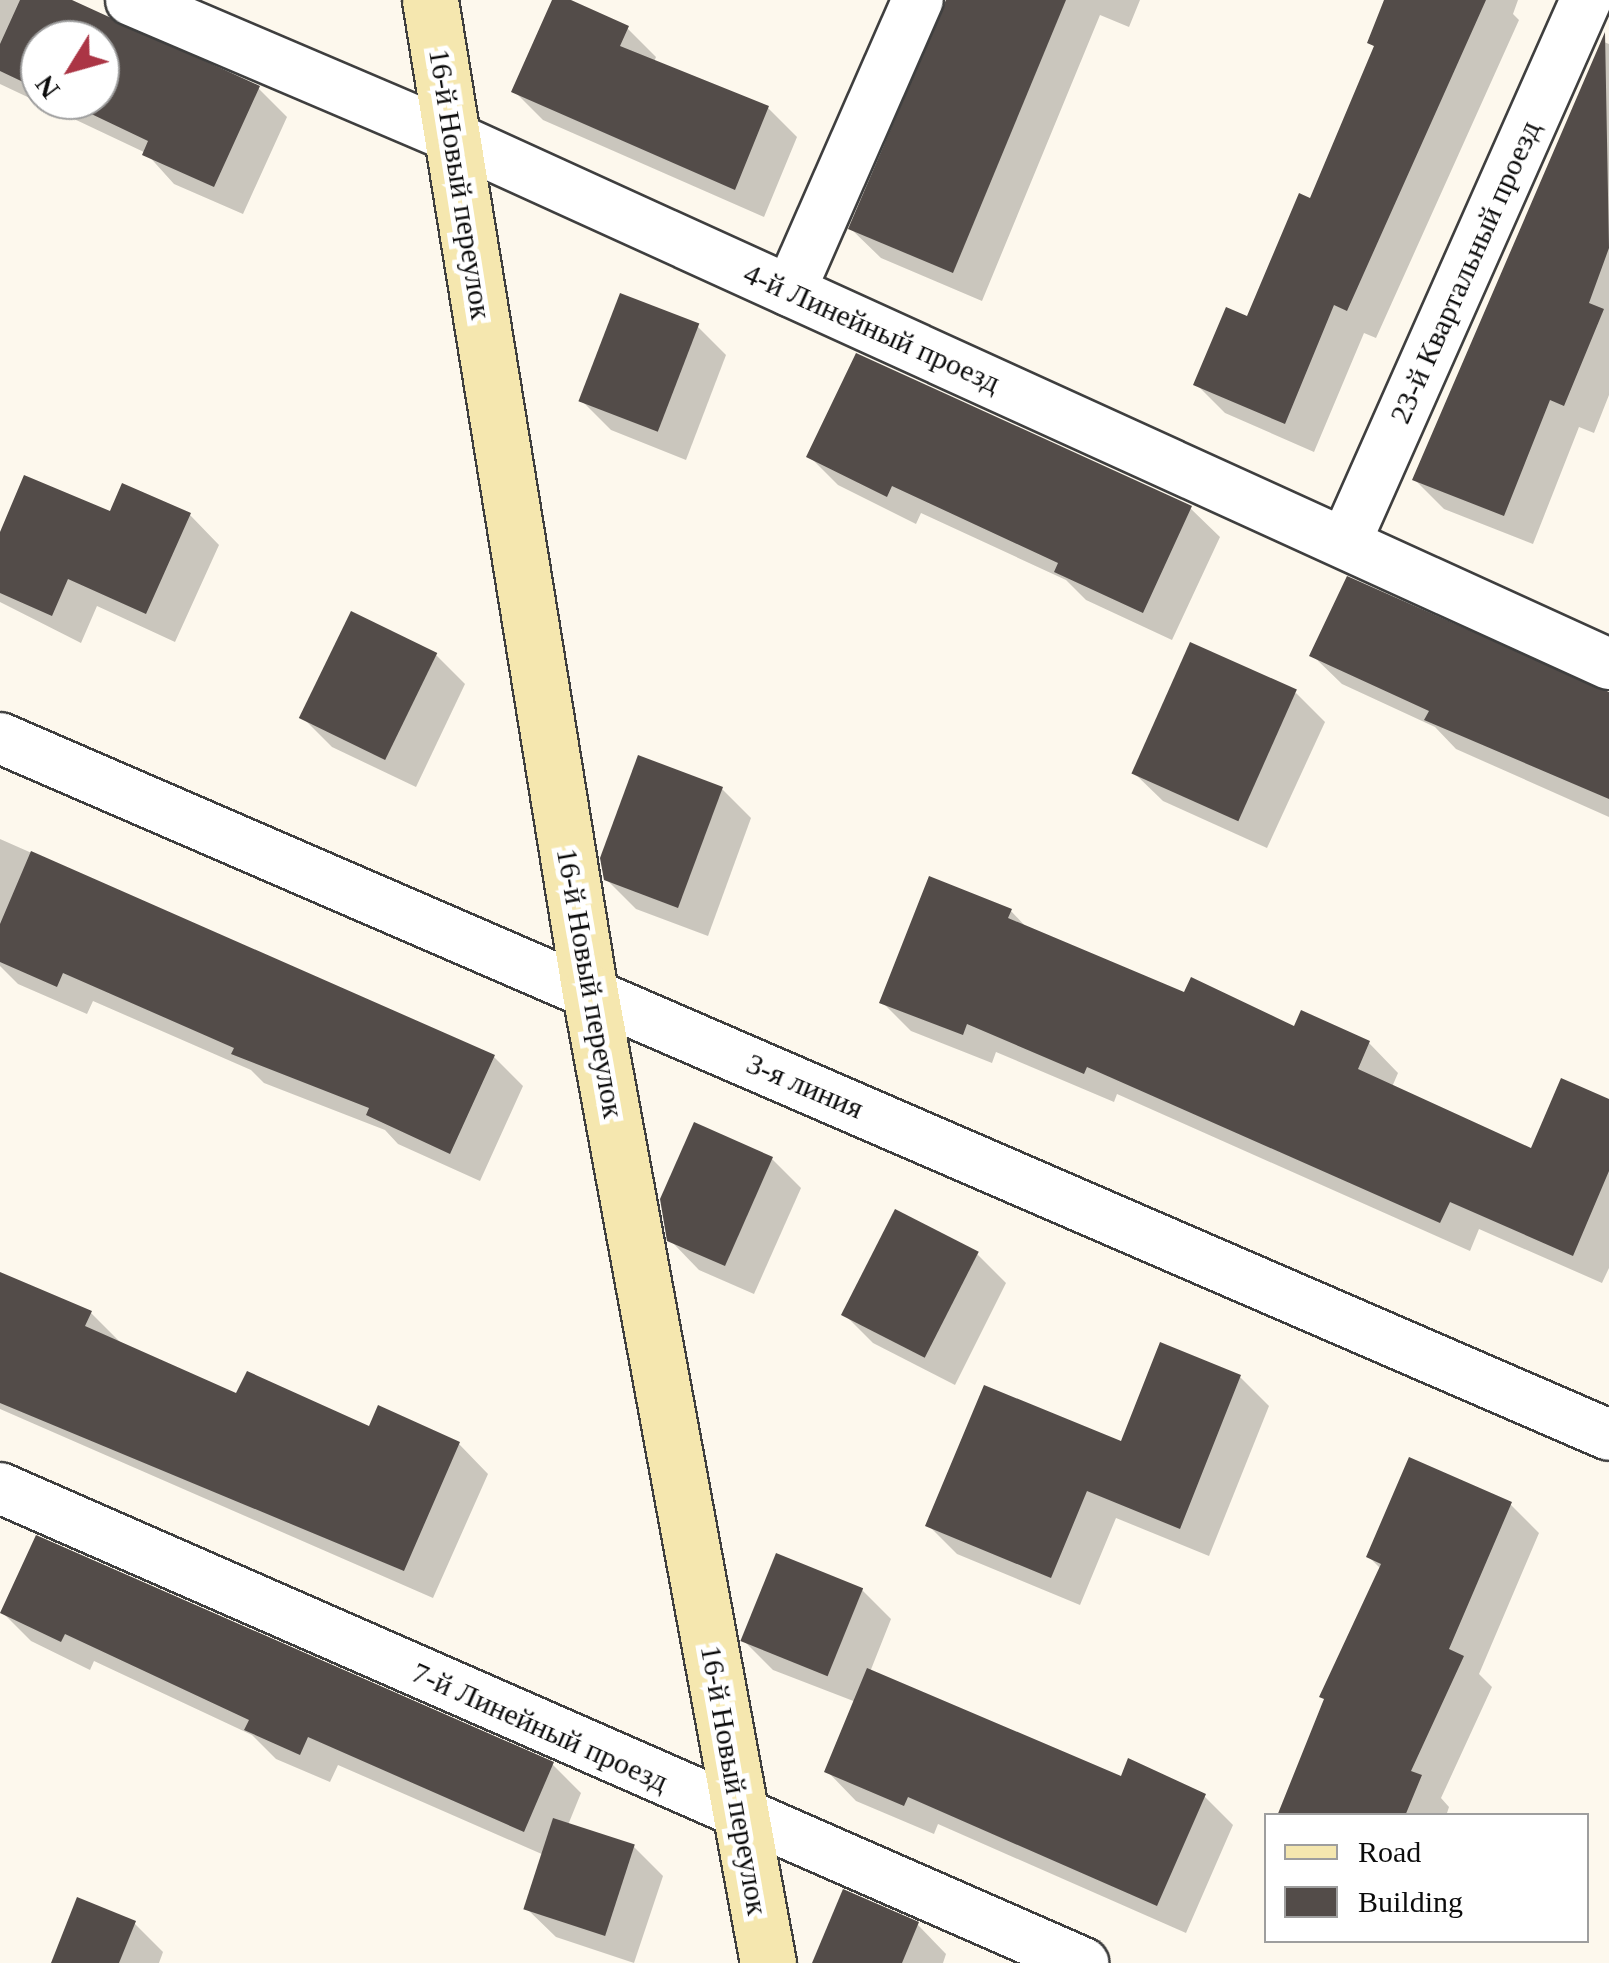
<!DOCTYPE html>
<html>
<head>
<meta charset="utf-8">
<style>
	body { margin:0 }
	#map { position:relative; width:1609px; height:1963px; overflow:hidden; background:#fdf8ed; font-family:"Times New Roman",serif }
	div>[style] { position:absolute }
	.shadow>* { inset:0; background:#0003 }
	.building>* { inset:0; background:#534c49; transform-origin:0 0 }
	.roads { filter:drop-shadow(2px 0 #3f3f3f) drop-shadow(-2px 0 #3f3f3f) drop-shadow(0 2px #3f3f3f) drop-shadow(0 -2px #3f3f3f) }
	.street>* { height:50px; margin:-25px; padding:0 25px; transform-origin:25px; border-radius:25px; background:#fff }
	.secondary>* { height:55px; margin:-27.5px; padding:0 27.5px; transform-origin:27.5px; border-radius:27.5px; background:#f5e7af }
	span { translate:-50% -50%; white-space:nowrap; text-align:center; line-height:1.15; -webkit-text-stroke:10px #fff; paint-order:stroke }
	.street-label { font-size:30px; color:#0c0c0c }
	.legend { position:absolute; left:1264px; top:1813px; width:325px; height:130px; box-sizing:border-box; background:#fff; border:2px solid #9e9e9e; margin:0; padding:12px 18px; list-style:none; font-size:30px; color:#0c0c0c }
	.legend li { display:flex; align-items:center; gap:20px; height:50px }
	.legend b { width:50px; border:2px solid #9e9e9e }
	.north { position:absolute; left:20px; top:20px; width:100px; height:100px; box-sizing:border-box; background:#fff; border:2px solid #9e9e9e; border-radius:50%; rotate:233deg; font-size:28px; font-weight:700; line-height:40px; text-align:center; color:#0c0c0c }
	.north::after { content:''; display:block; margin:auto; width:35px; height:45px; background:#ab3545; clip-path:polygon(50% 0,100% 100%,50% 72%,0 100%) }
</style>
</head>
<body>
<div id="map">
	<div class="shadow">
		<i style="clip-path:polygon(evenodd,0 0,68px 0,258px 88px,287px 117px,243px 214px,174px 184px,146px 153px,0 84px,0 0,40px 40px,100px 40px,100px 100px,40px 100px,40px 40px)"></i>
		<i style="clip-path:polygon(555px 0,627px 28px,656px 57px,654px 62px,768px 108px,797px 137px,764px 217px,543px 120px,514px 91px)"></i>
		<i style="clip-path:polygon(1017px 0,1140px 0,1129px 27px,1100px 15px,982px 301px,881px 258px,851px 229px)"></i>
		<i style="clip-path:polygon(1385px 0,1518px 0,1513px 14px,1519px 20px,1376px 338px,1364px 333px,1314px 452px,1225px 413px,1196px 384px,1248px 320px,1312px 201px,1376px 48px,1370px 42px)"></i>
		<i style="clip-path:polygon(1604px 42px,1609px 44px,1609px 395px,1594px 433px,1579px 427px,1533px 544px,1444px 509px,1415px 480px)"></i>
		<i style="clip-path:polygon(697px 326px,726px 355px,686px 460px,611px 430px,582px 401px)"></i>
		<i style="clip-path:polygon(809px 456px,1190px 508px,1220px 537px,1172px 640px,1086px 600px,1066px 580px,921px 513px,916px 524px,838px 485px)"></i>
		<i style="clip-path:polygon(111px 514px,190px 515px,219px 545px,175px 642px,97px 606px,81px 643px,0 602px,0 538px)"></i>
		<i style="clip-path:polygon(436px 655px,465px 684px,416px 787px,332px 747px,303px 718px)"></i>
		<i style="clip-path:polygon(1312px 655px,1609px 692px,1609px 817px,1456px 749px,1435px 727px,1342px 684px)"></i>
		<i style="clip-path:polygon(1296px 693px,1325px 722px,1267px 848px,1163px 801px,1133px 772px)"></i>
		<i style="clip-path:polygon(722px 789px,751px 818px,708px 936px,636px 909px,606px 879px)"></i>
		<i style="clip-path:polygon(0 839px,494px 1057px,523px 1086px,480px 1181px,398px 1144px,385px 1130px,264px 1083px,251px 1070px,93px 1001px,87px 1014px,18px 984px,0 966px)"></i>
		<i style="clip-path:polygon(1011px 911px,1029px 930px,1185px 995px,1295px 1029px,1302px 1014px,1369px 1043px,1398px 1073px,1392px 1087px,1532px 1152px,1609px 1102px,1609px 1268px,1602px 1283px,1479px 1229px,1470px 1251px,1117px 1094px,1114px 1102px,996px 1052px,992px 1063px,911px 1031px,882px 1002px)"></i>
		<i style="clip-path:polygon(772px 1159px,801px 1188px,754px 1294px,699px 1270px,670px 1240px)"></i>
		<i style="clip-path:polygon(977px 1254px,1006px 1283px,955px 1385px,873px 1343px,844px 1314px)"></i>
		<i style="clip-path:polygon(0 1275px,91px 1313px,120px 1342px,238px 1397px,370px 1430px,380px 1408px,459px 1444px,488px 1474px,433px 1598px,0 1409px)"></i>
		<i style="clip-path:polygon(1240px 1377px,1269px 1406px,1209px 1556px,1116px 1518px,1080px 1605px,957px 1554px,928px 1525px,1122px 1444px)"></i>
		<i style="clip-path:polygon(1510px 1504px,1539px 1533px,1479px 1674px,1492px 1687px,1441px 1798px,1449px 1807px,1446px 1816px,1280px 1816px,1381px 1569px,1369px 1557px)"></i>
		<i style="clip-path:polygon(862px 1590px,891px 1619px,870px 1672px,1122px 1779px,1204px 1796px,1233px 1825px,1186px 1933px,938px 1824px,934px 1834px,856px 1801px,827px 1771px,856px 1702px,773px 1670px,744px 1641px)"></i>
		<i style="clip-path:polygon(2px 1612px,552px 1764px,581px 1793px,568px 1825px,634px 1847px,663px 1876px,634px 1963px,556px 1937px,526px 1908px,544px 1855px,338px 1765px,330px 1782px,276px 1759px,252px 1735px,94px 1661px,90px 1670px,31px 1641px)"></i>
		<i style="clip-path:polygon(134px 1923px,163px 1952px,159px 1963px,53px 1963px)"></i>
		<i style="clip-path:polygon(917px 1924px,946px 1954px,943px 1963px,815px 1963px)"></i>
	</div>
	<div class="building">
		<i style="clip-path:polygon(20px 0,72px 0,260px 86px,214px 187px,142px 155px,148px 141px,62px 100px,100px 100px,100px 40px,40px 40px,40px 90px,0 71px,0 44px)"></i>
		<i style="clip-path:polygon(552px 0,571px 0,629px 26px,620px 46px,769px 106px,735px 190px,511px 92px)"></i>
		<i style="clip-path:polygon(946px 0,1066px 0,953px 273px,848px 229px)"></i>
		<i style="clip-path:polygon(1384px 0,1486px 0,1347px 311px,1334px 305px,1285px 424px,1193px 385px,1226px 307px,1247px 316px,1299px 193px,1310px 198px,1374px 46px,1367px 43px)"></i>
		<i style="clip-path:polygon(1605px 32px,1609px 248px,1589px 303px,1604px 309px,1564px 406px,1550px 400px,1504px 516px,1412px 480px)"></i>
		<i style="left:620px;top:293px;width:85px;height:116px;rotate:21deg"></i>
		<i style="clip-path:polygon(856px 353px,1192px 506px,1143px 613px,1054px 572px,1058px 563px,892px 486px,887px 497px,806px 457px)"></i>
		<i style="clip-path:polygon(24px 475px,110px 511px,122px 483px,191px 513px,146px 614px,68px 579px,52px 616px,0 593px,0 532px)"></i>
		<i style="clip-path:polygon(1347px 576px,1609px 692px,1609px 799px,1424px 720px,1429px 711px,1309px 656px)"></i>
		<i style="left:351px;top:611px;width:96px;height:119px;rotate:26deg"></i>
		<i style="left:1190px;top:642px;width:117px;height:144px;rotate:24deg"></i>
		<i style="clip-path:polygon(638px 755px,723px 787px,678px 908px,604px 880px,600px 858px)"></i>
		<i style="clip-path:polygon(31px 851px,495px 1055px,450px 1154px,366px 1115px,369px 1108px,231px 1054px,234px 1048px,63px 973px,57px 987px,0 962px,0 924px)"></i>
		<i style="clip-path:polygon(929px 876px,1012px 909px,1008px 918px,1184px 992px,1191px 977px,1294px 1026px,1301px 1010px,1370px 1041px,1358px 1069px,1531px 1148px,1561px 1078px,1609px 1099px,1609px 1171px,1573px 1256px,1450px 1202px,1440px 1223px,1087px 1067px,1084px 1074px,967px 1024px,963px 1035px,879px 1003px)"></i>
		<i style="clip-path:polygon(694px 1122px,773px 1157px,725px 1266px,667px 1241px,660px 1199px)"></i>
		<i style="left:895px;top:1209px;width:94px;height:119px;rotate:27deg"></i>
		<i style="clip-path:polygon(0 1272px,92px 1311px,85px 1326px,236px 1393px,247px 1371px,369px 1426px,378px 1405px,460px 1442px,404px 1571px,0 1403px)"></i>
		<i style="clip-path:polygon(1160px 1342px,1241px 1375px,1180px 1529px,1087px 1491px,1051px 1578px,925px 1526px,984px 1385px,1121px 1441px)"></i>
		<i style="clip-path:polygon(1409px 1457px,1512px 1502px,1449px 1649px,1464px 1656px,1411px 1771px,1422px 1775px,1405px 1816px,1277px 1816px,1324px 1699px,1319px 1697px,1381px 1564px,1366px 1557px)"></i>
		<i style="clip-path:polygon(36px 1535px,554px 1762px,524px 1832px,308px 1737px,300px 1755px,244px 1730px,249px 1720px,65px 1634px,61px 1642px,0 1613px)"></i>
		<i style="left:776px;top:1553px;width:94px;height:95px;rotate:22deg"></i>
		<i style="clip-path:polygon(867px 1668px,1121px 1776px,1128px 1758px,1206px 1794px,1157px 1906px,908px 1797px,904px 1806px,824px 1772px)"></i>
		<i style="left:553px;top:1818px;width:86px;height:96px;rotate:18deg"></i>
		<i style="clip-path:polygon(843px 1889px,919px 1922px,902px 1963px,812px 1963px)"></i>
		<i style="clip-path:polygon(77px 1897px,136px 1921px,119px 1963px,51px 1963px)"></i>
	</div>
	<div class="roads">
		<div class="street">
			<i style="left:131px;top:0;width:351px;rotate:23.1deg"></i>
			<i style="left:454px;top:138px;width:1269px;rotate:24.49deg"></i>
			<i style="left:790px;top:291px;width:318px;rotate:-66.3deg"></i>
			<i style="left:1345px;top:543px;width:594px;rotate:-66.07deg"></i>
			<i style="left:0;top:738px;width:1753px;rotate:23.42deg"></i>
			<i style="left:0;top:1488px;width:1183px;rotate:23.68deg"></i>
		</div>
		<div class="secondary">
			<i style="left:430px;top:0;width:1006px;rotate:80.85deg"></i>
			<i style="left:590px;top:993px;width:986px;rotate:79.6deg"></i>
		</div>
	</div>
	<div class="street-label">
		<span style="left:460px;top:184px;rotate:81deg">16-й Новый переулок</span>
		<span style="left:1465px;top:272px;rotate:-66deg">23-й Квартальный проезд</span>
		<span style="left:872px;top:328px;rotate:24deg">4-й Линейный проезд</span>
		<span style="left:590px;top:983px;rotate:80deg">16-й Новый переулок</span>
		<span style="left:805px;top:1086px;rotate:23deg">3-я линия</span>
		<span style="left:540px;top:1727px;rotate:24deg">7-й Линейный проезд</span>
		<span style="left:734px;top:1780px;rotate:80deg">16-й Новый переулок</span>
	</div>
	<ul class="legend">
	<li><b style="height:12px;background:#f5e7af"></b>Road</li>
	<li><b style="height:28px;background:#534c49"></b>Building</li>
	</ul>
	<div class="north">N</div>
</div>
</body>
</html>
